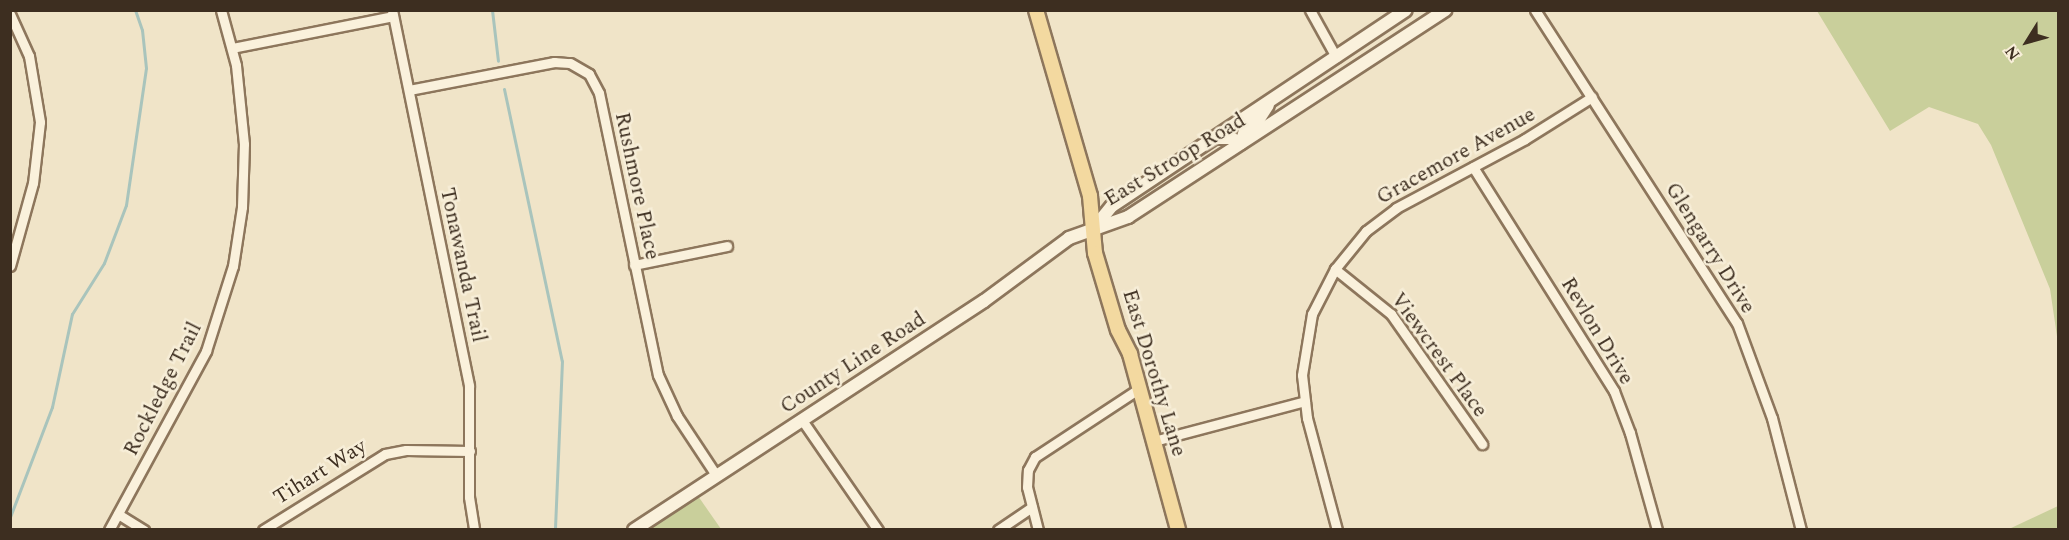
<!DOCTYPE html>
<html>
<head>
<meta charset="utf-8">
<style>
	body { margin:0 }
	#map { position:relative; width:2069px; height:540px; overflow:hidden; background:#f0e4c8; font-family:Spectral,serif }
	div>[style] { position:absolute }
	.green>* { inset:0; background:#c9cf9b }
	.stream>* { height:3px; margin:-1.5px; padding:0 1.5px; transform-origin:1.5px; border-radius:1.5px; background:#a9c4bc }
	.roads { filter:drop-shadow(2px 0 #8d765c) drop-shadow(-2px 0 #8d765c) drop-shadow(0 2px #8d765c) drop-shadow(0 -2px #8d765c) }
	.street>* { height:9px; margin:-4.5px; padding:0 4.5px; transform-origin:4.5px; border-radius:4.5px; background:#faf1dc }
	.secondary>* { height:12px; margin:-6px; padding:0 6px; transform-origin:6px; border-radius:6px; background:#faf1dc }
	.primary>* { height:14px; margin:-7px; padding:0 7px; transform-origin:7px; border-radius:7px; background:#f3d9a0 }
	span { translate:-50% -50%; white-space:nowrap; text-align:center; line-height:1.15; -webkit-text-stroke:5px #f7eed8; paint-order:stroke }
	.street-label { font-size:21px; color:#3d2e20 }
	.frame { position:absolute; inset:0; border:12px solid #3d2e20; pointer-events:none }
	.north { position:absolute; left:1997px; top:12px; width:60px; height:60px; -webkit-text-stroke:4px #f7eed8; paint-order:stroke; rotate:233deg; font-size:16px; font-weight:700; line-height:24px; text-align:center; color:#3d2e20 }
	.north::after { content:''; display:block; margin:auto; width:21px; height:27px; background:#3d2e20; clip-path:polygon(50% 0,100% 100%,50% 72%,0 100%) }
</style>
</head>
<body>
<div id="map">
	<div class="green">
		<i style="clip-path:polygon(1817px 11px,2058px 11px,2058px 343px,2050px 289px,1991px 145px,1978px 124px,1929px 107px,1890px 131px)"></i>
		<i style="clip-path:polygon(698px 496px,721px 529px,647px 529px)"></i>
		<i style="clip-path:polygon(2058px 506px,2058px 529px,2009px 529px)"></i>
	</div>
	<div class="stream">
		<i style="left:492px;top:10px;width:51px;rotate:83.3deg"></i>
		<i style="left:504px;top:89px;width:278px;rotate:78deg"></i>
		<i style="left:562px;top:361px;width:169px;rotate:92.4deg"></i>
		<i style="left:10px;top:517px;width:118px;rotate:-69.1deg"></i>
		<i style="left:52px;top:407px;width:95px;rotate:-77.9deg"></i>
		<i style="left:72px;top:314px;width:60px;rotate:-57.9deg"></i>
		<i style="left:104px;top:263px;width:62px;rotate:-69.2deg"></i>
		<i style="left:126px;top:205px;width:138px;rotate:-81.7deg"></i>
		<i style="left:146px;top:68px;width:38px;rotate:-96deg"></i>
		<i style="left:142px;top:30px;width:21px;rotate:-109deg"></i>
	</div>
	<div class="roads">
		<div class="street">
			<i style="left:392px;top:10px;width:384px;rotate:78.4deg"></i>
			<i style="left:469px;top:386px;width:111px;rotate:90deg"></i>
			<i style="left:469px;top:497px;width:33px;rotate:81deg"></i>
			<i style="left:1310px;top:10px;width:54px;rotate:61deg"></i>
			<i style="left:1535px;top:10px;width:373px;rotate:57.2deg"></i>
			<i style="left:1737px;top:323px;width:101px;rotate:69.8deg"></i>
			<i style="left:1772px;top:418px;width:116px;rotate:75.5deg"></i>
			<i style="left:10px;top:14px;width:46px;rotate:65.7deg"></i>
			<i style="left:29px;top:56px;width:67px;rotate:80.5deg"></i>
			<i style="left:40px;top:122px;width:61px;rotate:96.5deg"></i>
			<i style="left:33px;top:183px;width:86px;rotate:105.5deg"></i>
			<i style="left:232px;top:48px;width:164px;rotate:-11.2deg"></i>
			<i style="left:409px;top:90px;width:148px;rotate:-10.9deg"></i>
			<i style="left:554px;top:62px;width:16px;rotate:4deg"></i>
			<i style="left:570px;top:63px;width:22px;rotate:30deg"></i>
			<i style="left:589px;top:74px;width:21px;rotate:62deg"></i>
			<i style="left:599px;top:93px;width:288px;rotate:78.2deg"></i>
			<i style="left:658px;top:375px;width:45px;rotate:65.1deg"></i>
			<i style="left:677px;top:416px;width:71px;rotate:56.5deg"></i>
			<i style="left:1473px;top:167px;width:265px;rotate:57.8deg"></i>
			<i style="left:1614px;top:391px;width:45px;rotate:69.1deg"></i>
			<i style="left:1630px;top:433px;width:101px;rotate:74.4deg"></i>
			<i style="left:634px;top:265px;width:95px;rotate:-11.5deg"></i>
			<i style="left:1335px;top:269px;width:72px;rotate:38.8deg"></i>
			<i style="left:1391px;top:314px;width:159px;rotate:55deg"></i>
			<i style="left:802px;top:420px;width:134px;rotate:55.4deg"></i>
			<i style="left:1154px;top:441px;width:156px;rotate:-14.8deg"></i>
			<i style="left:118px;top:514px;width:31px;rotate:32deg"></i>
			<i style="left:109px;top:530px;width:204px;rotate:-61.5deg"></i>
			<i style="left:206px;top:351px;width:89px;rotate:-72.4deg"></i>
			<i style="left:233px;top:266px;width:60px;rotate:-81.3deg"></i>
			<i style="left:242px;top:207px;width:63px;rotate:-88.2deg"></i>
			<i style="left:244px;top:144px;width:79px;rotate:-95.8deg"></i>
			<i style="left:236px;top:65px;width:57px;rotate:-105.3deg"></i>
			<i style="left:263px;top:530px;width:144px;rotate:-31.9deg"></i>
			<i style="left:385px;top:454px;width:21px;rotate:-11deg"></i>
			<i style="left:406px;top:450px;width:64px;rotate:0.9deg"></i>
			<i style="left:998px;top:530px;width:41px;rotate:-34.1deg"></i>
			<i style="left:1038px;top:530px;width:44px;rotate:-104.3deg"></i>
			<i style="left:1027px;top:487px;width:17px;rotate:-87deg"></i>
			<i style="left:1028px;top:470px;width:15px;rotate:-62deg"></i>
			<i style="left:1035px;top:457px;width:126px;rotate:-33.3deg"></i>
			<i style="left:1337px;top:530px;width:116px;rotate:-105deg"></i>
			<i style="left:1307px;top:418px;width:43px;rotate:-96.6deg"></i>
			<i style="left:1302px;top:375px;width:62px;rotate:-80.7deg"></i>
			<i style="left:1312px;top:314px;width:51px;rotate:-62.9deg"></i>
			<i style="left:1335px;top:269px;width:49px;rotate:-50.8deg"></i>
			<i style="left:1366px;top:231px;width:38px;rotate:-37deg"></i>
			<i style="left:1396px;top:208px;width:146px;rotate:-28.1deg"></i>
			<i style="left:1525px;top:139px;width:79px;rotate:-32.1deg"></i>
		</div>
		<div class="secondary">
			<i style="left:1216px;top:138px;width:15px"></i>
			<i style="left:1231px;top:138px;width:11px;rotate:27deg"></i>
			<i style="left:1241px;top:143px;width:13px;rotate:-72deg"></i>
			<i style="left:1245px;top:131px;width:15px;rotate:-37deg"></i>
			<i style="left:1257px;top:122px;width:20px;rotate:-57deg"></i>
			<i style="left:1094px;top:228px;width:28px;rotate:-51deg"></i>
			<i style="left:1112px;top:206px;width:353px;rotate:-33.7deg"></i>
			<i style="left:634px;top:530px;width:418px;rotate:-33.2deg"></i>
			<i style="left:984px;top:301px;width:106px;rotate:-36.5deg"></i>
			<i style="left:1069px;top:238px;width:63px;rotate:-19.6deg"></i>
			<i style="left:1128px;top:217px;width:379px;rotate:-33.1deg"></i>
		</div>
		<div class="primary">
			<i style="left:1036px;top:10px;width:194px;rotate:73.8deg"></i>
			<i style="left:1090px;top:196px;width:57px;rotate:85deg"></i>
			<i style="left:1095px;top:253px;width:80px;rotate:73.4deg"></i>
			<i style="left:1118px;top:330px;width:27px;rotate:63deg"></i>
			<i style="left:1130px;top:354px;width:182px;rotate:74.7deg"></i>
		</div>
	</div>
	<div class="street-label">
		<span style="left:1456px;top:156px;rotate:-29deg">Gracemore Avenue</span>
		<span style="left:1175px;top:160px;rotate:-31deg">East Stroop Road</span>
		<span style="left:637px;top:186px;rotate:78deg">Rushmore Place</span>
		<span style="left:1710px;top:248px;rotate:58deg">Glengarry Drive</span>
		<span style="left:463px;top:265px;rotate:78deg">Tonawanda Trail</span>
		<span style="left:1597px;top:331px;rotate:59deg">Revlon Drive</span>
		<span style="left:1439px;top:355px;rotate:54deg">Viewcrest Place</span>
		<span style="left:853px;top:363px;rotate:-33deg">County Line Road</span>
		<span style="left:1154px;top:373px;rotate:73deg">East Dorothy Lane</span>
		<span style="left:163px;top:389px;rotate:-63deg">Rockledge Trail</span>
		<span style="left:320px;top:472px;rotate:-32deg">Tihart Way</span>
	</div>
	<div class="frame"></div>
	<div class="north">N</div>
</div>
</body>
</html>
